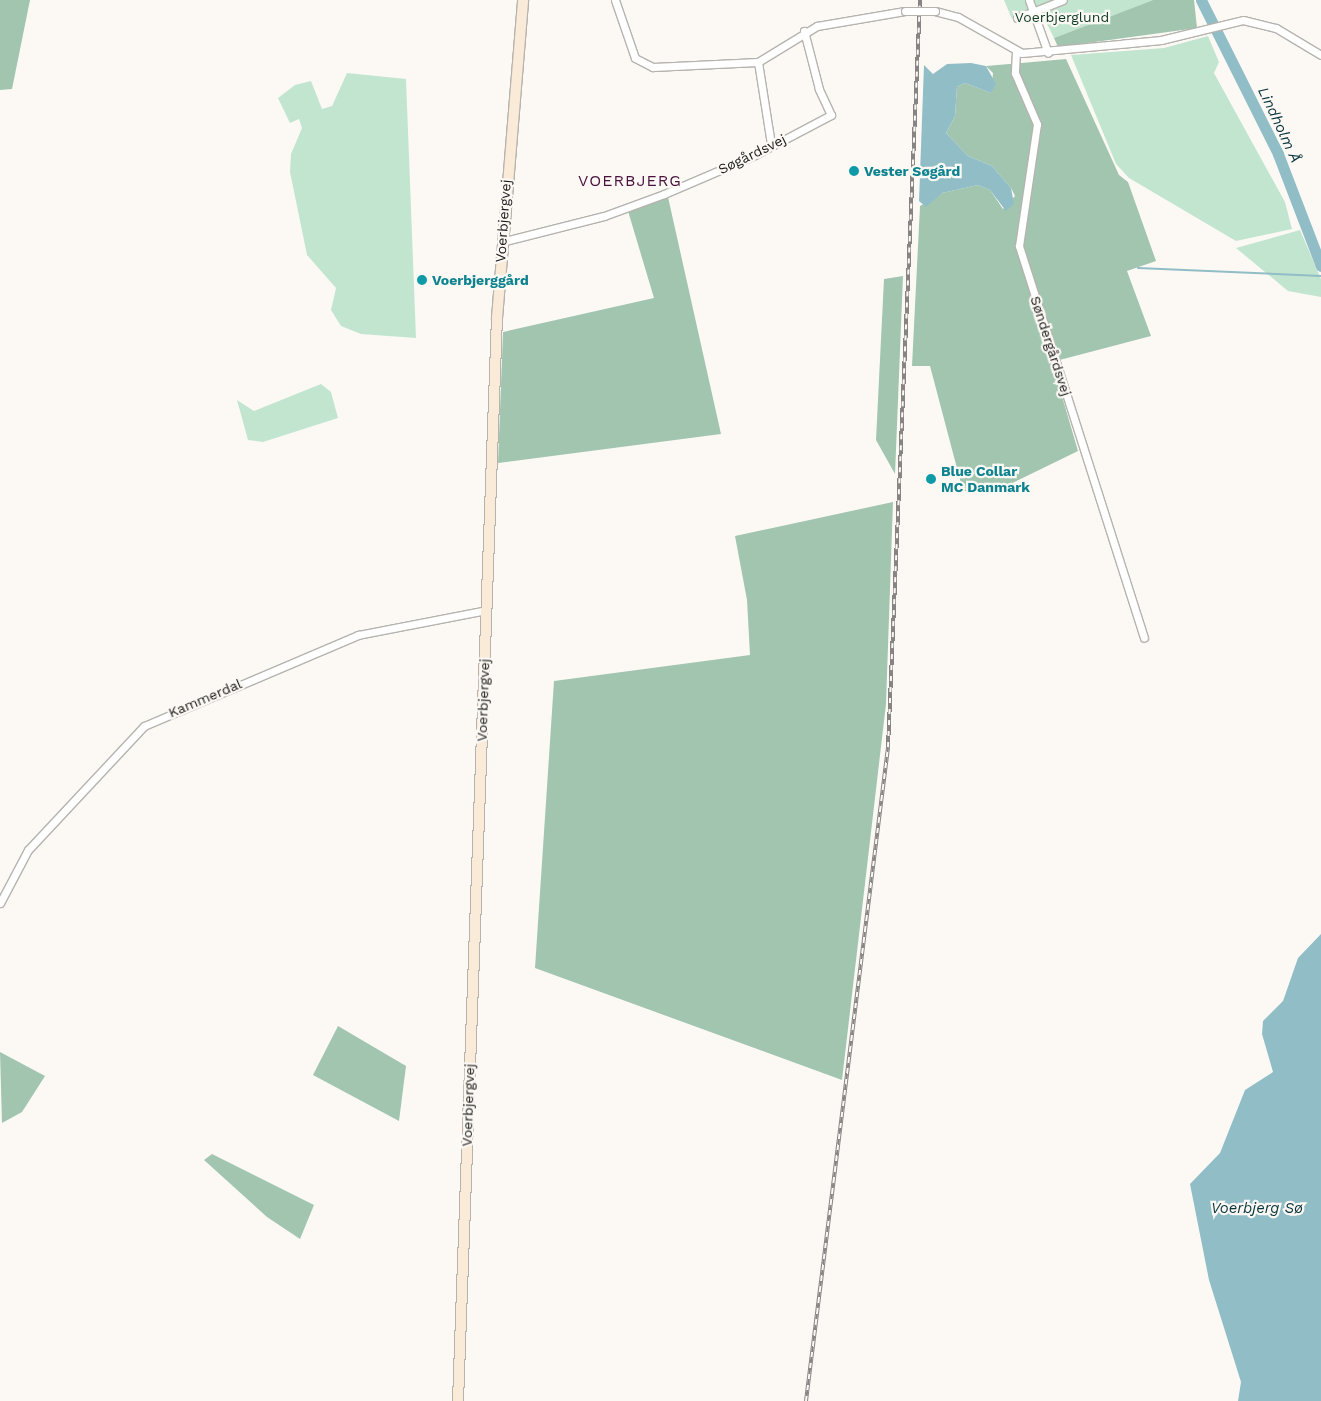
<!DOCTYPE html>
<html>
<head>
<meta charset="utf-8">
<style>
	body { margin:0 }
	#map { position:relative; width:1321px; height:1401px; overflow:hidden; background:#fcf9f5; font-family:"Work Sans",sans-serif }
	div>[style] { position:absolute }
	.green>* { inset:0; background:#c2e5cf }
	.forest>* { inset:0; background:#a1c5af }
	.water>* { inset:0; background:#91bdc7 }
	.stream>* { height:2px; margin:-1px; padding:0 1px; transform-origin:1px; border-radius:1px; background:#91bdc7 }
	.river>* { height:11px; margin:-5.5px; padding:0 5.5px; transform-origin:5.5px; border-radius:5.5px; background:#91bdc7 }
	.roads { filter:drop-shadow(1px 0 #b6b3af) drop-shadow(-1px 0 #b6b3af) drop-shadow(0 1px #b6b3af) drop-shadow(0 -1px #b6b3af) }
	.street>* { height:7px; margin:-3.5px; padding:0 3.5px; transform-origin:3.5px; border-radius:3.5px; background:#fff }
	.secondary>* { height:10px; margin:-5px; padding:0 5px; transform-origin:5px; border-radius:5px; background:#faead8 }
	.rail>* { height:4px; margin-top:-2px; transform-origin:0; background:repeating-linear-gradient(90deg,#fcf9f5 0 5.5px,#878583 0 11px); box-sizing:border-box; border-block:1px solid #878583 }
	.bridges { filter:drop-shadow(1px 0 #b6b3af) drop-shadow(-1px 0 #b6b3af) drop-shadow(0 1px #b6b3af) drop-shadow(0 -1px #b6b3af) }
	.street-bridge>* { height:7px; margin:-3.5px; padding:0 3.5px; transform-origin:3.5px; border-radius:3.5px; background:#fff }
	.dots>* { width:14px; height:14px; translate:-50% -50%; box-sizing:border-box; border:2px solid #fcf9f5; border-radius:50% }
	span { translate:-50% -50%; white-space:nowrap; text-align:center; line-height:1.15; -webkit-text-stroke:4.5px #fcf9f5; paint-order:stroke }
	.park-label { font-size:14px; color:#0d3a24 }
	.street-label { font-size:14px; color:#1b1a19 }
	.culture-label { font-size:14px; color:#0d838f; font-weight:700 }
	.left { translate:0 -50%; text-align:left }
	.water-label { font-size:15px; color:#06323a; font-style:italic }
	.quarter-label { font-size:16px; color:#49113c; letter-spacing:1px }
</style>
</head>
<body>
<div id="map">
	<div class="green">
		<i style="clip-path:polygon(1004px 0,1153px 0,1054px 38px,1042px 14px,1012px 19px)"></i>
		<i style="clip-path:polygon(1208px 36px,1219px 62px,1214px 73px,1285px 202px,1292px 229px,1236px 241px,1129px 178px,1116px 164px,1071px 55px,1164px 48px)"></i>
		<i style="clip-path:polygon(347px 73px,406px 79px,416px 338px,361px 334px,341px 326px,331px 310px,336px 288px,307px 255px,290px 172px,291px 154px,302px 128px,299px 119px,290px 123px,278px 98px,295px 85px,311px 81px,322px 109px,332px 106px)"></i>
		<i style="clip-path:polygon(1300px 230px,1321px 279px,1321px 297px,1288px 291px,1236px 248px)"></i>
		<i style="clip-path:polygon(321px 384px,331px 392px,338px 418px,263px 442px,248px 440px,237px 400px,254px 411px)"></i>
	</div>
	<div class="forest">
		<i style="clip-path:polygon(0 0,30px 0,12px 89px,0 90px)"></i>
		<i style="clip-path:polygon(1153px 0,1194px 0,1197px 28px,1058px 47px,1054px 38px)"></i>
		<i style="clip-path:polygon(1066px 59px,1119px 175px,1128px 182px,1156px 261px,1127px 271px,1151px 336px,1052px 362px,1078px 451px,1002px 488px,963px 491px,930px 366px,912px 366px,920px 206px,942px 193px,978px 185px,990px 190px,1003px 209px,1015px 196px,1011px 188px,992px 166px,968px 156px,946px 133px,955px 116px,957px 87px,965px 83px,991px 93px,993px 73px,986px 66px)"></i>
		<i style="clip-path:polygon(668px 197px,721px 434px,498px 463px,503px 332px,654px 298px,628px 211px)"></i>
		<i style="clip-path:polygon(903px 276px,895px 474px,876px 440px,884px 279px)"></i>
		<i style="clip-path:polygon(893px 502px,886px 704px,842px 1080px,535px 968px,554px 681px,750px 655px,747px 600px,735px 536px)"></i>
		<i style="clip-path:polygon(338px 1026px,406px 1066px,399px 1121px,313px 1075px)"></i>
		<i style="clip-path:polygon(0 1052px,45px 1076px,22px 1112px,2px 1123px)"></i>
		<i style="clip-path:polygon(212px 1154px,314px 1205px,300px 1239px,267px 1217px,204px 1160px)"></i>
	</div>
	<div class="water">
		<i style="clip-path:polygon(971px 63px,986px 66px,996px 84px,991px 93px,965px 83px,957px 87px,955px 116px,946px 133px,968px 156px,992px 166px,1011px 188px,1014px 204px,1006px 211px,990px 190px,978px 185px,942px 193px,926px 207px,919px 201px,924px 65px,933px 74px,947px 64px)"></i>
		<i style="clip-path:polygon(1321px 934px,1321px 1401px,1238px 1401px,1241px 1382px,1209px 1280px,1190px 1184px,1220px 1153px,1245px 1090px,1273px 1072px,1262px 1034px,1263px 1021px,1283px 1001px,1298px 958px)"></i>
	</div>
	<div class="stream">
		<i style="left:1138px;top:268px;width:183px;rotate:2.5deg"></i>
	</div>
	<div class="river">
		<i style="left:1201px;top:0;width:172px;rotate:63.4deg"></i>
		<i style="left:1278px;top:154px;width:120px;rotate:69deg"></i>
	</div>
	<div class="roads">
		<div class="street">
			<i style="left:615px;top:0;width:61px;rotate:71deg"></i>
			<i style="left:635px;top:58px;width:20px;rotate:27deg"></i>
			<i style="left:653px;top:67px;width:105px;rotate:-2.7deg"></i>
			<i style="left:758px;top:62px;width:69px;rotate:-31.4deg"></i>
			<i style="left:817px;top:26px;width:89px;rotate:-9.7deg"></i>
			<i style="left:1029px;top:0;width:56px;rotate:70.3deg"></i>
			<i style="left:935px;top:11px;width:24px;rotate:15deg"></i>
			<i style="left:958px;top:17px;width:73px;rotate:29.4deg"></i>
			<i style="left:1022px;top:53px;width:140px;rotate:-5.3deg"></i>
			<i style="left:1161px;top:40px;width:84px;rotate:-13.7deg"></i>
			<i style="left:1243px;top:20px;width:34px;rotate:14deg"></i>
			<i style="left:1276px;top:28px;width:52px;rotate:31deg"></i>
			<i style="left:1017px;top:18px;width:49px;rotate:-21.4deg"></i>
			<i style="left:1016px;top:51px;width:22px;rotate:93deg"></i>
			<i style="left:1015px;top:73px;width:56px;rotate:66.7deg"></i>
			<i style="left:1037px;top:124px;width:123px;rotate:98.4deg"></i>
			<i style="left:1019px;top:246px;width:411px;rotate:72.3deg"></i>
			<i style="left:758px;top:62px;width:83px;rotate:81deg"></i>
			<i style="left:501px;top:242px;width:106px;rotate:-14.2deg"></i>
			<i style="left:604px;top:216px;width:64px;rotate:-20.1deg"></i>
			<i style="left:664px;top:194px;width:99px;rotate:-23.2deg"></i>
			<i style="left:755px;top:155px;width:86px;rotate:-27.8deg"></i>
			<i style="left:831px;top:115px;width:29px;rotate:-115deg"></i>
			<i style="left:819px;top:89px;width:60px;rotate:-104.5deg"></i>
			<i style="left:0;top:903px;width:60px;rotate:-62.2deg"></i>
			<i style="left:28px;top:850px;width:170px;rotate:-46.9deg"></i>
			<i style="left:144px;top:726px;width:233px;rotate:-23deg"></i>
			<i style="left:358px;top:635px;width:131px;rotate:-11deg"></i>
		</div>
		<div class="secondary">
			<i style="left:458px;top:1401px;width:1084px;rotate:-87.94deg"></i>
			<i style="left:497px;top:318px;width:319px;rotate:-85.3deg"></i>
		</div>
	</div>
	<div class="rail">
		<i style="left:806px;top:1401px;width:659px;rotate:-82.85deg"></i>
		<i style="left:888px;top:747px;width:748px;rotate:-87.55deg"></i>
	</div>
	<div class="bridges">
		<div class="street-bridge">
			<i style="left:905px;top:11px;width:30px"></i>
		</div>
	</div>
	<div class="dots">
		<i style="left:854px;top:171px;background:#0f9aa8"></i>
		<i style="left:422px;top:280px;background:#0f9aa8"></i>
		<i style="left:931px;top:479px;background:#0f9aa8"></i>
	</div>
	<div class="park-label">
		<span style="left:1062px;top:17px">Voerbjerglund</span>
	</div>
	<div class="street-label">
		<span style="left:752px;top:154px;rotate:-26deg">Søgårdsvej</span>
		<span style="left:503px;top:221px;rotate:-86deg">Voerbjergvej</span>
		<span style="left:1051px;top:346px;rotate:72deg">Søndergårdsvej</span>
		<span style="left:205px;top:698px;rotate:-23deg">Kammerdal</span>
		<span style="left:483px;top:700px;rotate:-88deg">Voerbjergvej</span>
		<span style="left:468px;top:1105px;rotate:-88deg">Voerbjergvej</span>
	</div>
	<div class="culture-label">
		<span class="left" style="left:864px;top:171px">Vester Søgård</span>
		<span class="left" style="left:432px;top:280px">Voerbjerggård</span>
		<span class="left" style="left:941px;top:479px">Blue Collar<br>MC Danmark</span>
	</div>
	<div class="water-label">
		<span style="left:1279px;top:125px;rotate:65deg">Lindholm Å</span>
		<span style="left:1257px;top:1209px">Voerbjerg Sø</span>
	</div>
	<div class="quarter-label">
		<span style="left:630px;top:181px">VOERBJERG</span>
	</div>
</div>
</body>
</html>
